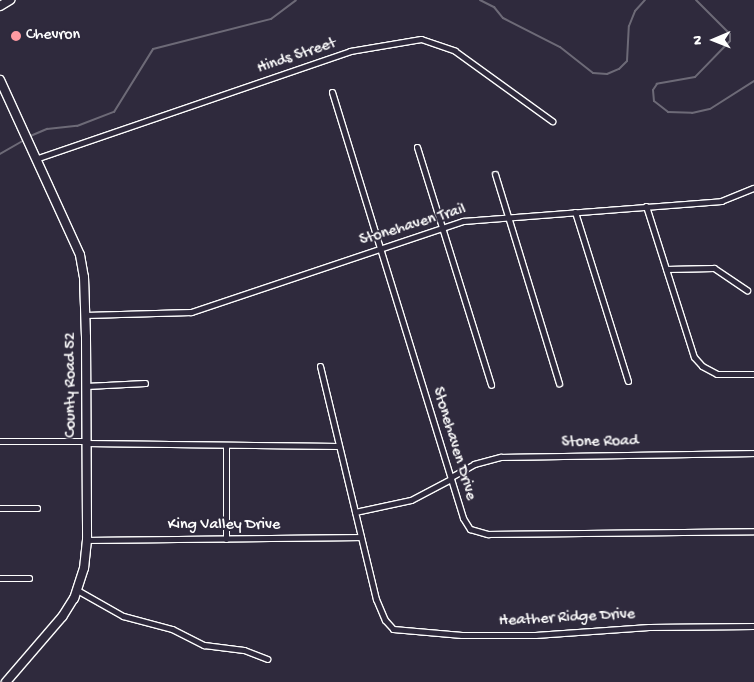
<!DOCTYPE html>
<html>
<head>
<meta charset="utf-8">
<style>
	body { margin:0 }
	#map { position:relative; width:754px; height:682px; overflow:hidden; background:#2f2a3d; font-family:"Gochi Hand",sans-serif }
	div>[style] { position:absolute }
	.stream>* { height:2px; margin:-1px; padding:0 1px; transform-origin:1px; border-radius:1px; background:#6d6a77 }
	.roads { filter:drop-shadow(1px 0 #fff) drop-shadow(-1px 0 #fff) drop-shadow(0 1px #fff) drop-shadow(0 -1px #fff) }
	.street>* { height:5px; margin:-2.5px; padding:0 2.5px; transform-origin:2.5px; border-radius:2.5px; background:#2f2a3d }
	.secondary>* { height:8px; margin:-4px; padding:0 4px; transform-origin:4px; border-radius:4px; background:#2f2a3d }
	.dots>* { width:14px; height:14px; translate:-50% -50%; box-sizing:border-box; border:2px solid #2f2a3d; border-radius:50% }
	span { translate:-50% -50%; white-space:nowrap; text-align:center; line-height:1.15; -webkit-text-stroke:4px #2f2a3d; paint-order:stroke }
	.poi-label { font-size:16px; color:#fff }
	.left { translate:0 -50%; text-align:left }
	.street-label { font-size:16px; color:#fff }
	.north { position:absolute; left:689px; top:15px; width:50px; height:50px; -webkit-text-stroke:4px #2f2a3d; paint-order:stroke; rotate:269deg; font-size:14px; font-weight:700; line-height:20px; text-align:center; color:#fff }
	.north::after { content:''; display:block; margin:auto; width:18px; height:22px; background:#fff; clip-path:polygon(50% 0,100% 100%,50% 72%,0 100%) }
</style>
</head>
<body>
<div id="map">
	<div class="stream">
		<i style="left:480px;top:0;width:16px;rotate:27deg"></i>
		<i style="left:494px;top:7px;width:14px;rotate:51deg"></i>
		<i style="left:503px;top:18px;width:64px;rotate:27deg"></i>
		<i style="left:560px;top:47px;width:42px;rotate:38.2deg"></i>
		<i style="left:593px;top:73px;width:14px;rotate:4deg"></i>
		<i style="left:607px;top:74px;width:13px;rotate:-23deg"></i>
		<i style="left:619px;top:69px;width:11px;rotate:-45deg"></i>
		<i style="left:627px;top:61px;width:35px;rotate:-87deg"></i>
		<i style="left:629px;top:26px;width:16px;rotate:-68deg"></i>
		<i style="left:635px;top:11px;width:15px;rotate:-48deg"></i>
		<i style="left:696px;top:0;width:48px;rotate:45deg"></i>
		<i style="left:730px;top:34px;width:7px;rotate:90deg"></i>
		<i style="left:730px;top:41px;width:50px;rotate:134.2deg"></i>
		<i style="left:695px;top:77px;width:39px;rotate:170deg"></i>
		<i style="left:657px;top:84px;width:7px;rotate:124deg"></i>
		<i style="left:653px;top:90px;width:11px;rotate:85deg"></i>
		<i style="left:654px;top:101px;width:18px;rotate:38deg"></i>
		<i style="left:668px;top:112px;width:24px;rotate:2deg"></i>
		<i style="left:692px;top:113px;width:18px;rotate:-13deg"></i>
		<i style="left:710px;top:109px;width:52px;rotate:-32.5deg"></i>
		<i style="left:28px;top:137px;width:21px;rotate:-23deg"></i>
		<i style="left:47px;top:129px;width:30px;rotate:-6deg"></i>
		<i style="left:77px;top:126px;width:40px;rotate:-21deg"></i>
		<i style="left:114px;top:112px;width:74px;rotate:-58.2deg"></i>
		<i style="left:153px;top:49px;width:122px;rotate:-14.3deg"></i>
		<i style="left:271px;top:19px;width:31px;rotate:-37deg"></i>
		<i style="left:0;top:154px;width:28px;rotate:-30deg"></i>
	</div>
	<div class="roads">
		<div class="street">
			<i style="left:332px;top:92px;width:446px;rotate:72.9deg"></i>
			<i style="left:463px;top:518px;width:13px;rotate:58deg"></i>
			<i style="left:470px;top:529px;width:19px;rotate:16deg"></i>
			<i style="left:488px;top:534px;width:266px;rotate:-0.6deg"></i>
			<i style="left:417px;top:147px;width:249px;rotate:72.7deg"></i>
			<i style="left:35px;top:159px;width:333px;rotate:-18.9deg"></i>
			<i style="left:350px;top:51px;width:72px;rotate:-9.6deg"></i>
			<i style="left:421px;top:39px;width:36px;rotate:19deg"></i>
			<i style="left:455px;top:51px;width:120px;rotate:35.8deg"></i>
			<i style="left:495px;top:174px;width:219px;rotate:73deg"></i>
			<i style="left:646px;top:206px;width:158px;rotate:72.4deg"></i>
			<i style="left:694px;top:357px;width:12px;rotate:48deg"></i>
			<i style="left:702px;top:366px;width:17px;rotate:28deg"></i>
			<i style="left:717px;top:374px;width:37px"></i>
			<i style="left:575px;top:212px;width:177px;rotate:72.6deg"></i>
			<i style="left:666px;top:269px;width:48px;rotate:-1.2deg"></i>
			<i style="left:714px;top:268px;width:40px;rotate:34deg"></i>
			<i style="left:85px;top:315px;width:106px;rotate:-1.6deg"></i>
			<i style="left:191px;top:312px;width:287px;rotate:-18.5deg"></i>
			<i style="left:463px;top:221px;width:259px;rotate:-4.4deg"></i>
			<i style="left:721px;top:201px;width:35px;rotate:-22deg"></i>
			<i style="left:320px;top:366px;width:240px;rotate:76.5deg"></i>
			<i style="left:376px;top:599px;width:23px;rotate:67deg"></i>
			<i style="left:385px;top:620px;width:12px;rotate:48deg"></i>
			<i style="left:393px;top:629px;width:69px;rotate:5deg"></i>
			<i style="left:462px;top:635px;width:73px"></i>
			<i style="left:535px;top:635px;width:114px;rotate:-4deg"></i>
			<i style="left:649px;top:627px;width:105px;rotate:-0.5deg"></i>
			<i style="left:86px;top:386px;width:59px;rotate:-2.9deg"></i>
			<i style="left:0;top:441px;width:86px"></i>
			<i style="left:86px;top:443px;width:252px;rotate:0.7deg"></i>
			<i style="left:226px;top:445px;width:94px;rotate:90deg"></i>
			<i style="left:451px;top:477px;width:26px;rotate:-29deg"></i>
			<i style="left:474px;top:464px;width:28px;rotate:-15deg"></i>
			<i style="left:501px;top:457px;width:253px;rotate:-0.9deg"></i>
			<i style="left:0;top:508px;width:37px"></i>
			<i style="left:355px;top:512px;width:57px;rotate:-12.1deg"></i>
			<i style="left:411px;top:500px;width:45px;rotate:-27.7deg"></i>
			<i style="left:87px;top:540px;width:274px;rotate:-0.6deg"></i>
			<i style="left:0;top:578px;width:29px"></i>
			<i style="left:77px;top:590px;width:53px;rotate:29.5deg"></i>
			<i style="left:123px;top:616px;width:51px;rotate:14.9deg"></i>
			<i style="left:172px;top:629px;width:36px;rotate:27deg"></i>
			<i style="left:204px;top:645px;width:40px;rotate:7.1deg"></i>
			<i style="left:244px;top:650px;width:25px;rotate:21deg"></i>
		</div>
		<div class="secondary">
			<i style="left:0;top:6px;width:12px;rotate:-31deg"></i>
			<i style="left:0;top:80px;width:192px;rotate:65.4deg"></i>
			<i style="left:80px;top:255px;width:22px;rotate:80deg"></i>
			<i style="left:84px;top:277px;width:60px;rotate:88.1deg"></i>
			<i style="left:86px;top:337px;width:203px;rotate:89.7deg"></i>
			<i style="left:87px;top:540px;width:28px;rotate:96deg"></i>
			<i style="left:84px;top:568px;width:32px;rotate:108deg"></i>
			<i style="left:74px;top:598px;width:22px;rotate:122deg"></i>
			<i style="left:62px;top:617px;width:86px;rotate:130.7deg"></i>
		</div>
	</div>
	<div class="dots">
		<i style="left:16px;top:36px;background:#ff9aa2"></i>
	</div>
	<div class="poi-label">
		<span class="left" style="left:26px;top:36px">Chevron</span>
	</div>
	<div class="street-label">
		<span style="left:297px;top:57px;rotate:-19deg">Hinds Street</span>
		<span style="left:413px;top:226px;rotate:-17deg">Stonehaven Trail</span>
		<span style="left:72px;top:385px;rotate:-90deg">County Road 52</span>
		<span style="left:600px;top:443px;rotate:-1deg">Stone Road</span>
		<span style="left:453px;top:444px;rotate:73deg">Stonehaven Drive</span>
		<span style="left:224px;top:526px">King Valley Drive</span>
		<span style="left:567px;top:619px;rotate:-3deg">Heather Ridge Drive</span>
	</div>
	<div class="north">N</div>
</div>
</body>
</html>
